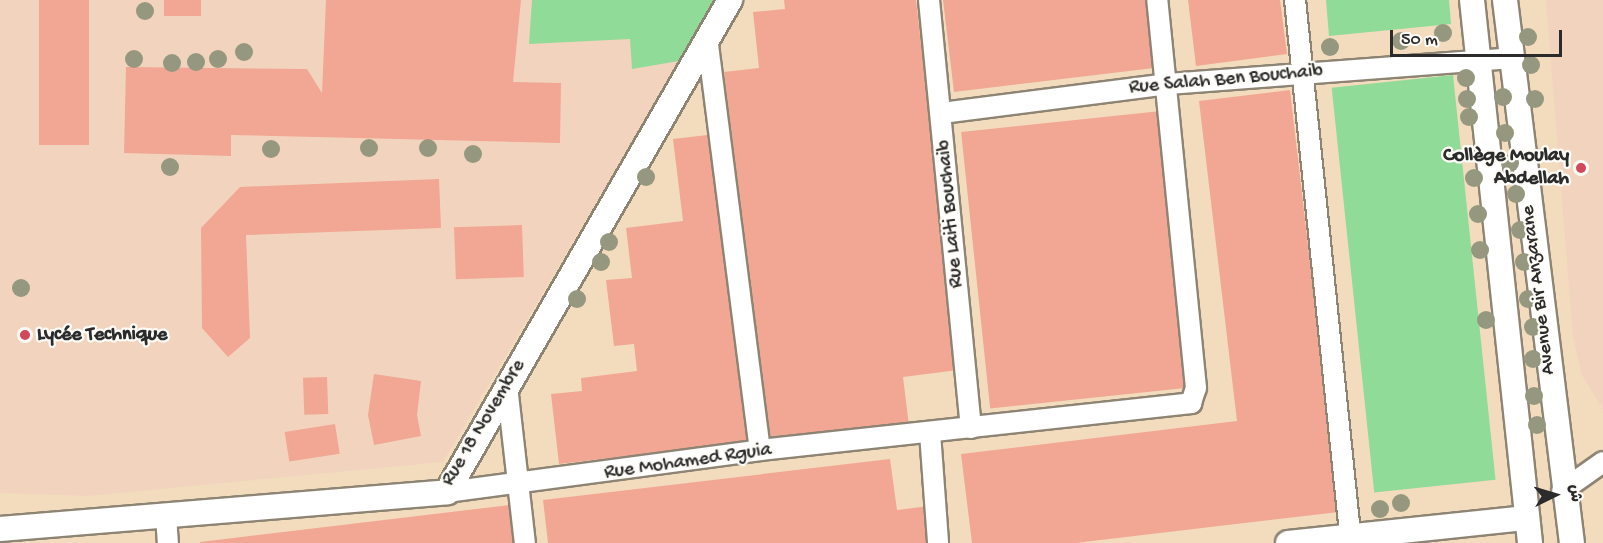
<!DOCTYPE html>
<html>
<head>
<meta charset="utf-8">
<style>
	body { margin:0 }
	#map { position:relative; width:1603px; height:543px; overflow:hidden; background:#f2dcbd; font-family:"Gochi Hand","Playpen Sans Arabic",sans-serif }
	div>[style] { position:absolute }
	.built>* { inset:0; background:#f2d4be }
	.green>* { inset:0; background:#90db98; transform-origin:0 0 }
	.building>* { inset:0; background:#f1a793; transform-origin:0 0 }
	.roads { filter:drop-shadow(2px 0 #8e8474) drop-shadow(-2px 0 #8e8474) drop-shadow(0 2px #8e8474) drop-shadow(0 -2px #8e8474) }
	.minor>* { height:20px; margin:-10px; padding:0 10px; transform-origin:10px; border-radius:10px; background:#fff }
	.tertiary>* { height:24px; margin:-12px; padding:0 12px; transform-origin:12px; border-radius:12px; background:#fff }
	.trees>* { width:18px; height:18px; margin:-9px; border-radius:50%; background:#95987f }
	.dots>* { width:16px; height:16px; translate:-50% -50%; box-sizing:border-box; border:3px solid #fdfcf7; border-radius:50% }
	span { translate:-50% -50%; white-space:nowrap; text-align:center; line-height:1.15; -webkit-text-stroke:4.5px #fdfcf7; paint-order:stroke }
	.street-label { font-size:20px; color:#2b2b2b }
	.poi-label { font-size:20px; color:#2b2b2b; font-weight:700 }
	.right { translate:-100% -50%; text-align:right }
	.left { translate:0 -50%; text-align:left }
	.north { position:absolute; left:1525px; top:465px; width:60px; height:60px; -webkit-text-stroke:4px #fdfcf7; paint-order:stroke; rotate:85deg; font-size:16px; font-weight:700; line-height:24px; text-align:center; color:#2b2b2b }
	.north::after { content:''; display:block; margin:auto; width:21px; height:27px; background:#2b2b2b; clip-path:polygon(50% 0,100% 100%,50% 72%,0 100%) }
	.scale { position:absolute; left:1390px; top:30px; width:172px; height:27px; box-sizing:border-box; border:3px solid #2b2b2b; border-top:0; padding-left:8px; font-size:18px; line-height:21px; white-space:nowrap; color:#2b2b2b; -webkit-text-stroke:4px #fdfcf7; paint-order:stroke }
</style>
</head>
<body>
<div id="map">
	<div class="built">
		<i style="clip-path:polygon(0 0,716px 0,443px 462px,88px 496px,0 493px)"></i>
		<i style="clip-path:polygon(1546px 0,1603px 0,1603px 410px,1582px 375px,1573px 337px)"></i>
	</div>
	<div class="green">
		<i style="clip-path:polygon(532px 0,716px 0,679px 61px,632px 69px,630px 39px,529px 44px)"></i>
		<i style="clip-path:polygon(1326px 0,1449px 0,1451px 24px,1329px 36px)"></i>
		<i style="left:1453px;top:75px;width:407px;height:122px;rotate:84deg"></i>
	</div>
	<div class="building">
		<i style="left:39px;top:0;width:50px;height:145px"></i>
		<i style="left:164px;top:0;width:37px;height:16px"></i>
		<i style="clip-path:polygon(326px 0,521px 0,513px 82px,561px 83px,560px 143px,231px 135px,231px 156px,124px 153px,126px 67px,307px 69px,322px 93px)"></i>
		<i style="clip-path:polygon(784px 0,916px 0,958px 370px,903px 377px,909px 426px,767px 442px,724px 72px,759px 68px,753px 12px,785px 9px)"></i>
		<i style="clip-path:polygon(943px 0,1146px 0,1154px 68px,954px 92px)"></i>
		<i style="clip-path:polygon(1188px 0,1280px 0,1287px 54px,1196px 66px)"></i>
		<i style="clip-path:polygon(1290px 90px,1339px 512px,1075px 543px,972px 543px,961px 454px,1237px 421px,1199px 101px)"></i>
		<i style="left:1161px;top:111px;width:278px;height:201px;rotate:84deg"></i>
		<i style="clip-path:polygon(716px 134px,753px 441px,559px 464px,551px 394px,582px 391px,581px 378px,637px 371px,634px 344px,614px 346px,606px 280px,632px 278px,626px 228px,683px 221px,673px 139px)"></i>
		<i style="clip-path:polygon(439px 179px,441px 228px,246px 235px,250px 338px,228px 357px,202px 328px,201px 228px,240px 187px)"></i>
		<i style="left:522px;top:225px;width:52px;height:68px;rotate:88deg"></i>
		<i style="clip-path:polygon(374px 374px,421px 381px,417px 415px,421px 436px,374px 445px,368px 415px)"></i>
		<i style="left:327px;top:377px;width:37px;height:24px;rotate:88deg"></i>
		<i style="left:335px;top:424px;width:30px;height:51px;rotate:81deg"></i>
		<i style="clip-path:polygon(890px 459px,897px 510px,929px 506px,933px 543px,548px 543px,543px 500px)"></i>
		<i style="clip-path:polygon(518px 504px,523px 543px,200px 543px,200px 542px)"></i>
	</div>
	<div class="roads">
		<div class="minor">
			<i style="left:929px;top:0;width:430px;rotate:84.4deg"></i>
			<i style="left:1295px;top:0;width:546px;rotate:84.11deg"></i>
			<i style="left:707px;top:37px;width:416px;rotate:82.7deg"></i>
			<i style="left:942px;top:113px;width:228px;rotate:-7.3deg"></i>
			<i style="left:1168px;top:84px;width:345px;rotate:-4.3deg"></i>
			<i style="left:507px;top:386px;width:158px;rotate:83.5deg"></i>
			<i style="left:930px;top:433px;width:110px;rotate:85.8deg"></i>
			<i style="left:1562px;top:491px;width:50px;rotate:-35.3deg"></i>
			<i style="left:447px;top:492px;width:316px;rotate:-7.6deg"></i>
			<i style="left:760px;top:450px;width:434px;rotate:-6.2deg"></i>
			<i style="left:1191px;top:403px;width:16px;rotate:-72deg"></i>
			<i style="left:1196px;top:388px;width:390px;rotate:-95.7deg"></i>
			<i style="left:166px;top:516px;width:27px;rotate:86deg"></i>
		</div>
		<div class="tertiary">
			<i style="left:1472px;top:0;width:546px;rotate:83.9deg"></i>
			<i style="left:1505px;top:0;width:547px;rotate:82.97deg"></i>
			<i style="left:0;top:529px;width:449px;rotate:-4.7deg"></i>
			<i style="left:447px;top:492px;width:568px;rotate:-60.09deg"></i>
			<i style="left:1288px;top:543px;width:240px;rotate:-6deg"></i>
		</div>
	</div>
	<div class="trees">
		<i style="left:145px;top:11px"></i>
		<i style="left:1443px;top:33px"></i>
		<i style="left:1528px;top:37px"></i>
		<i style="left:1401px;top:41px"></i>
		<i style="left:1330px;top:47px"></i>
		<i style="left:244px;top:52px"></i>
		<i style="left:134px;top:59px"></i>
		<i style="left:218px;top:59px"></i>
		<i style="left:196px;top:62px"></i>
		<i style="left:172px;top:63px"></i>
		<i style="left:1531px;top:65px"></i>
		<i style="left:1466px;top:78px"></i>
		<i style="left:1503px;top:97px"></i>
		<i style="left:1467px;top:99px"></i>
		<i style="left:1535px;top:99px"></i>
		<i style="left:1469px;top:117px"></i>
		<i style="left:1505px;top:133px"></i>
		<i style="left:369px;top:148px"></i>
		<i style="left:428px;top:148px"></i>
		<i style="left:271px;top:149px"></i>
		<i style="left:473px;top:154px"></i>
		<i style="left:1510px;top:163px"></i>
		<i style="left:170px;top:167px"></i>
		<i style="left:646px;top:177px"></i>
		<i style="left:1474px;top:178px"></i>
		<i style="left:1516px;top:194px"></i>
		<i style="left:1478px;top:214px"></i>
		<i style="left:1520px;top:230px"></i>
		<i style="left:609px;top:242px"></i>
		<i style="left:1480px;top:250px"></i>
		<i style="left:601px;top:262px"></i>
		<i style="left:1524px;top:262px"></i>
		<i style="left:21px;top:288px"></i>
		<i style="left:577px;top:299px"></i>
		<i style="left:1528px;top:299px"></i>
		<i style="left:1486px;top:320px"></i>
		<i style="left:1533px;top:327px"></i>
		<i style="left:1533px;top:359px"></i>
		<i style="left:1534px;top:396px"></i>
		<i style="left:1537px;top:425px"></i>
		<i style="left:1401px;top:503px"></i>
		<i style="left:1380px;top:509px"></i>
	</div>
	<div class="dots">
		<i style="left:1581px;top:168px;background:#d1495b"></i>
		<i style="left:25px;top:335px;background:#d1495b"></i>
	</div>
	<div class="street-label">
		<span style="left:1226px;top:80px;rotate:-5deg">Rue Salah Ben Bouchaib</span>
		<span style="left:951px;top:214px;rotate:-95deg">Rue Laiti Bouchaib</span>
		<span style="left:1539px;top:290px;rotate:-97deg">Avenue Bir Anzarane</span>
		<span style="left:484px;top:423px;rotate:-59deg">Rue 18 Novembre</span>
		<span style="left:688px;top:462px;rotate:-8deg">Rue Mohamed Rguia</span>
	</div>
	<div class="poi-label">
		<span class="right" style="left:1569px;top:168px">Collège Moulay<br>Abdellah</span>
		<span class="left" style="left:37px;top:335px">Lycée Technique</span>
	</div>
	<div class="north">ش</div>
	<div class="scale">50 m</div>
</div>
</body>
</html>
